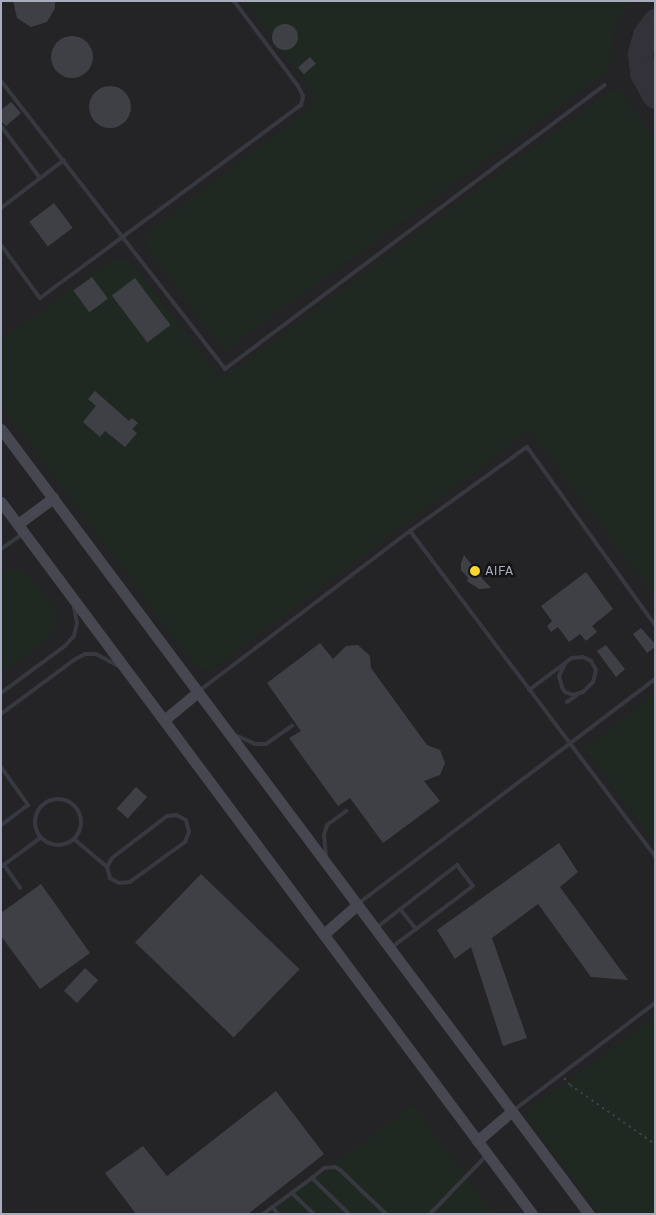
<!DOCTYPE html>
<html>
<head>
<meta charset="utf-8">
<style>
	body { margin:0 }
	#map { position:relative; width:656px; height:1215px; overflow:hidden; background:#18181a; font-family:Karla,sans-serif }
	div>[style] { position:absolute }
	.built>* { inset:0; background:#242427; transform-origin:0 0 }
	.green>* { inset:0; background:#1f2922 }
	.taxiway>* { height:25px; margin:-12.5px; padding:0 12.5px; transform-origin:12.5px; border-radius:12.5px; background:#323238 }
	.building>* { inset:0; background:#3f4045; transform-origin:0 0 }
	.round { border-radius:50% }
	.path>* { height:2px; margin-top:-1px; transform-origin:0; background:repeating-linear-gradient(90deg,#3e4047 0 2.5px,transparent 0 6.5px) }
	.lane>* { height:4px; margin:-2px; padding:0 2px; transform-origin:2px; border-radius:2px; background:#383940 }
	.lane>.ring { margin:-2px; padding:0; box-sizing:content-box; background:none; border:4px solid #383940; border-radius:50% }
	.secondary>* { height:11px; margin:-5.5px; padding:0 5.5px; transform-origin:5.5px; border-radius:5.5px; background:#464750 }
	.dots>* { width:14px; height:14px; translate:-50% -50%; box-sizing:border-box; border:2px solid #131315; border-radius:50% }
	span { translate:-50% -50%; white-space:nowrap; text-align:center; line-height:1.15; -webkit-text-stroke:4.5px #131315; paint-order:stroke }
	.poi-label { font-size:15px; color:#a9acbb }
	.left { translate:0 -50%; text-align:left }
	.frame { position:absolute; inset:0; border:2px solid #a9acbb; pointer-events:none }
</style>
</head>
<body>
<div id="map">
	<div class="built">
		<i style="left:1px;top:1px;width:654px;height:1213px"></i>
	</div>
	<div class="green">
		<i style="clip-path:polygon(245px 1px,632px 1px,623px 11px,616px 25px,610px 55px,610px 69px,225px 351px,147px 247px,146px 240px,150px 231px,310px 109px,315px 100px,311px 89px)"></i>
		<i style="clip-path:polygon(619px 89px,655px 139px,655px 596px,530px 430px,213px 669px,203px 670px,193px 663px,1px 404px,1px 341px,112px 260px,123px 259px,134px 266px,222px 380px,607px 94px)"></i>
		<i style="clip-path:polygon(13px 569px,29px 575px,55px 609px,57px 625px,47px 640px,1px 673px,1px 572px)"></i>
		<i style="clip-path:polygon(655px 694px,655px 843px,586px 749px)"></i>
		<i style="clip-path:polygon(655px 1018px,655px 1214px,600px 1214px,527px 1116px,530px 1109px)"></i>
		<i style="clip-path:polygon(413px 1106px,494px 1214px,267px 1214px)"></i>
	</div>
	<div class="taxiway">
		<i style="left:655px;top:21px;width:17px;rotate:126deg"></i>
		<i style="left:645px;top:35px;width:19px;rotate:106deg"></i>
		<i style="left:640px;top:53px;width:20px;rotate:84deg"></i>
		<i style="left:642px;top:73px;width:26px;rotate:61deg"></i>
	</div>
	<div class="building">
		<i style="clip-path:polygon(13px 1px,55px 1px,55px 8px,47px 22px,31px 27px,17px 18px)"></i>
		<i class="round" style="left:272px;top:24px;width:26px;height:26px"></i>
		<i class="round" style="left:51px;top:36px;width:42px;height:42px"></i>
		<i style="left:310px;top:57px;width:9px;height:16px;rotate:49deg"></i>
		<i class="round" style="left:89px;top:86px;width:42px;height:42px"></i>
		<i style="clip-path:polygon(11px 102px,21px 113px,6px 126px,1px 121px,1px 110px)"></i>
		<i style="left:54px;top:203px;width:31px;height:31px;rotate:53deg"></i>
		<i style="left:92px;top:277px;width:27px;height:23px;rotate:54deg"></i>
		<i style="left:135px;top:278px;width:59px;height:29px;rotate:53deg"></i>
		<i style="clip-path:polygon(95px 391px,129px 421px,132px 418px,138px 423px,132px 429px,137px 433px,125px 447px,105px 431px,100px 437px,83px 422px,96px 406px,88px 399px)"></i>
		<i style="clip-path:polygon(464px 555px,474px 568px,481px 569px,480px 576px,491px 588px,479px 589px,467px 581px,468px 578px,461px 570px,461px 563px)"></i>
		<i style="clip-path:polygon(586px 572px,613px 609px,592px 626px,597px 632px,586px 641px,580px 634px,569px 642px,558px 627px,551px 632px,547px 626px,552px 621px,541px 606px)"></i>
		<i style="clip-path:polygon(641px 628px,655px 644px,655px 647px,647px 653px,633px 634px)"></i>
		<i style="clip-path:polygon(320px 643px,333px 659px,346px 646px,358px 645px,370px 656px,371px 668px,427px 745px,440px 750px,445px 763px,440px 775px,424px 781px,440px 801px,383px 843px,350px 798px,338px 806px,289px 738px,301px 731px,267px 683px)"></i>
		<i style="clip-path:polygon(606px 645px,625px 669px,616px 677px,597px 651px)"></i>
		<i style="left:136px;top:787px;width:15px;height:29px;rotate:42deg"></i>
		<i style="clip-path:polygon(559px 843px,578px 872px,560px 887px,628px 980px,591px 977px,538px 904px,492px 938px,527px 1038px,503px 1046px,471px 947px,455px 959px,437px 930px)"></i>
		<i style="left:201px;top:874px;width:137px;height:95px;rotate:44deg"></i>
		<i style="clip-path:polygon(41px 884px,90px 953px,40px 989px,1px 936px,1px 913px)"></i>
		<i style="left:85px;top:968px;width:18px;height:31px;rotate:43deg"></i>
		<i style="clip-path:polygon(276px 1091px,324px 1154px,248px 1214px,136px 1214px,105px 1173px,143px 1146px,167px 1176px)"></i>
	</div>
	<div class="path">
		<i style="left:564px;top:1078px;width:9px;rotate:49deg"></i>
		<i style="left:570px;top:1085px;width:103px;rotate:34.8deg"></i>
	</div>
	<div class="lane">
		<i style="left:1px;top:81px;width:365px;rotate:52.1deg"></i>
		<i style="left:225px;top:369px;width:474px;rotate:-36.8deg"></i>
		<i style="left:1px;top:126px;width:65px;rotate:53.1deg"></i>
		<i style="left:1px;top:208px;width:79px;rotate:-37.3deg"></i>
		<i style="left:1px;top:245px;width:66px;rotate:53.7deg"></i>
		<i style="left:40px;top:298px;width:325px;rotate:-36.5deg"></i>
		<i style="left:301px;top:105px;width:9px;rotate:-77deg"></i>
		<i style="left:303px;top:96px;width:11px;rotate:-117deg"></i>
		<i style="left:298px;top:86px;width:106px;rotate:-127deg"></i>
		<i style="left:410px;top:531px;width:407px;rotate:53deg"></i>
		<i style="left:1px;top:549px;width:28px;rotate:-35deg"></i>
		<i style="left:529px;top:690px;width:54px;rotate:-36.7deg"></i>
		<i style="left:572px;top:658px;width:11px;rotate:-5deg"></i>
		<i style="left:583px;top:657px;width:9px;rotate:27deg"></i>
		<i style="left:591px;top:661px;width:10px;rotate:61deg"></i>
		<i style="left:596px;top:670px;width:12px;rotate:104deg"></i>
		<i style="left:593px;top:682px;width:14px;rotate:135deg"></i>
		<i style="left:583px;top:692px;width:10px;rotate:163deg"></i>
		<i style="left:573px;top:695px;width:9px;rotate:-159deg"></i>
		<i style="left:565px;top:692px;width:6px;rotate:-121deg"></i>
		<i style="left:562px;top:687px;width:11px;rotate:-105deg"></i>
		<i style="left:559px;top:676px;width:14px;rotate:-65deg"></i>
		<i style="left:199px;top:691px;width:265px;rotate:-37.2deg"></i>
		<i style="left:410px;top:531px;width:144px;rotate:-35.7deg"></i>
		<i style="left:527px;top:447px;width:219px;rotate:54.3deg"></i>
		<i style="left:1px;top:693px;width:79px;rotate:-36.3deg"></i>
		<i style="left:65px;top:646px;width:13px;rotate:-48deg"></i>
		<i style="left:74px;top:636px;width:13px;rotate:-77deg"></i>
		<i style="left:77px;top:623px;width:16px;rotate:-101deg"></i>
		<i style="left:567px;top:702px;width:12px;rotate:-35deg"></i>
		<i style="left:1px;top:714px;width:91px;rotate:-36.5deg"></i>
		<i style="left:74px;top:660px;width:13px;rotate:-29deg"></i>
		<i style="left:85px;top:654px;width:11px"></i>
		<i style="left:96px;top:654px;width:26px;rotate:28deg"></i>
		<i style="left:235px;top:735px;width:22px;rotate:24deg"></i>
		<i style="left:255px;top:744px;width:11px"></i>
		<i style="left:266px;top:744px;width:32px;rotate:-35deg"></i>
		<i style="left:1px;top:767px;width:47px;rotate:54.6deg"></i>
		<i style="left:28px;top:805px;width:34px;rotate:143deg"></i>
		<i class="ring" style="left:35px;top:799px;width:42px;height:42px"></i>
		<i style="left:176px;top:815px;width:11px;rotate:27deg"></i>
		<i style="left:186px;top:820px;width:12px;rotate:76deg"></i>
		<i style="left:189px;top:832px;width:11px;rotate:112deg"></i>
		<i style="left:185px;top:842px;width:68px;rotate:144deg"></i>
		<i style="left:130px;top:882px;width:11px;rotate:175deg"></i>
		<i style="left:119px;top:883px;width:10px;rotate:-151deg"></i>
		<i style="left:110px;top:878px;width:11px;rotate:-105deg"></i>
		<i style="left:107px;top:867px;width:10px;rotate:-61deg"></i>
		<i style="left:112px;top:858px;width:69px;rotate:-37.4deg"></i>
		<i style="left:167px;top:816px;width:9px;rotate:-6deg"></i>
		<i style="left:74px;top:839px;width:43px;rotate:40.3deg"></i>
		<i style="left:326px;top:857px;width:22px;rotate:-95deg"></i>
		<i style="left:324px;top:835px;width:10px;rotate:-73deg"></i>
		<i style="left:327px;top:825px;width:24px;rotate:-36deg"></i>
		<i style="left:4px;top:865px;width:28px;rotate:55deg"></i>
		<i style="left:1px;top:867px;width:49px;rotate:-36.6deg"></i>
		<i style="left:359px;top:903px;width:371px;rotate:-37.1deg"></i>
		<i style="left:400px;top:909px;width:26px;rotate:51deg"></i>
		<i style="left:376px;top:928px;width:103px;rotate:-37.9deg"></i>
		<i style="left:457px;top:865px;width:26px;rotate:53deg"></i>
		<i style="left:473px;top:886px;width:101px;rotate:143deg"></i>
		<i style="left:514px;top:1110px;width:177px;rotate:-37.2deg"></i>
		<i style="left:292px;top:1193px;width:30px;rotate:44deg"></i>
		<i style="left:272px;top:1207px;width:9px;rotate:49deg"></i>
		<i style="left:263px;top:1214px;width:61px;rotate:-36.3deg"></i>
		<i style="left:349px;top:1214px;width:52px;rotate:-135.8deg"></i>
		<i style="left:312px;top:1178px;width:16px;rotate:-40deg"></i>
		<i style="left:324px;top:1168px;width:11px;rotate:-5deg"></i>
		<i style="left:335px;top:1167px;width:6px;rotate:31deg"></i>
		<i style="left:340px;top:1170px;width:64px;rotate:43.7deg"></i>
		<i style="left:430px;top:1214px;width:81px;rotate:-46deg"></i>
	</div>
	<div class="secondary">
		<i style="left:1px;top:429px;width:981px;rotate:53.17deg"></i>
		<i style="left:1px;top:502px;width:888px;rotate:53.28deg"></i>
		<i style="left:18px;top:524px;width:44px;rotate:-36.6deg"></i>
		<i style="left:164px;top:720px;width:44px;rotate:-39.5deg"></i>
		<i style="left:324px;top:934px;width:44px;rotate:-41.3deg"></i>
		<i style="left:477px;top:1141px;width:46px;rotate:-40.6deg"></i>
	</div>
	<div class="dots">
		<i style="left:475px;top:571px;background:#ffd42b"></i>
	</div>
	<div class="poi-label">
		<span class="left" style="left:485px;top:571px">AIFA</span>
	</div>
	<div class="frame"></div>
</div>
</body>
</html>
